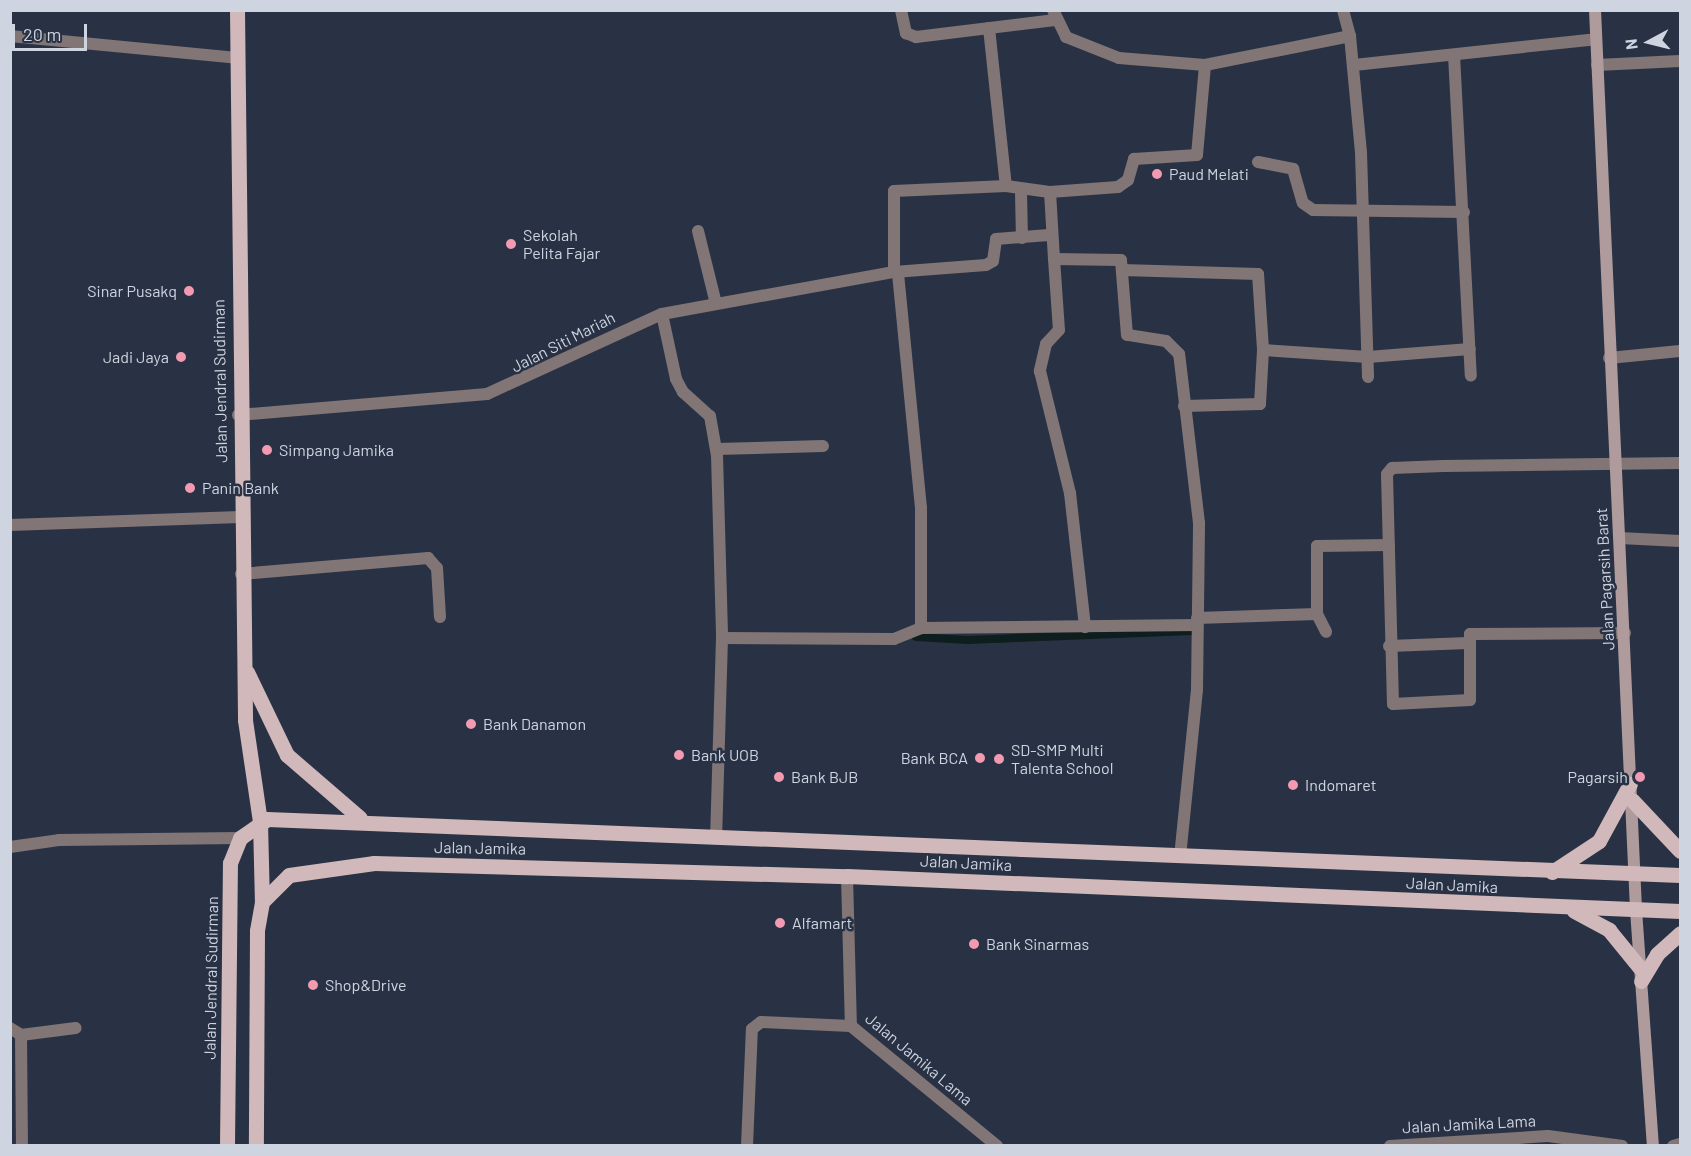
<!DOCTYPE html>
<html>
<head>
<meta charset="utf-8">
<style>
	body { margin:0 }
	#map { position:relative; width:1691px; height:1156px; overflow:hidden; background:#293244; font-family:Barlow,sans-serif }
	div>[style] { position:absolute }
	.stream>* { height:8px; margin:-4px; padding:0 4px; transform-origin:4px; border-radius:4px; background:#0e1e1e }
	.street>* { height:12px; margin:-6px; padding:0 6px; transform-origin:6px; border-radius:6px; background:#827576 }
	.secondary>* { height:12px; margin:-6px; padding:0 6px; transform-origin:6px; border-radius:6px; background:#af9b9c }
	.primary>* { height:15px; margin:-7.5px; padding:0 7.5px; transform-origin:7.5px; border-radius:7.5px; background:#d1b8ba }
	.dots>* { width:16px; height:16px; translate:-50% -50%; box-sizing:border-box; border:3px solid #293244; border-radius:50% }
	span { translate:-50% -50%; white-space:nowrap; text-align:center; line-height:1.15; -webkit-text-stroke:5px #293244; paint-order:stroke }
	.poi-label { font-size:16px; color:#ced4e0 }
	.left { translate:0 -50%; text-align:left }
	.right { translate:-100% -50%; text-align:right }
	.street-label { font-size:16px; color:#ced4e0 }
	.frame { position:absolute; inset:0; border:12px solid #ced4e0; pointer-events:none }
	.north { position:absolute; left:1619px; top:12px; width:60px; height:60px; -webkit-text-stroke:4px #293244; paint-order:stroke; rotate:263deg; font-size:16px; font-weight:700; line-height:24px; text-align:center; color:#ced4e0 }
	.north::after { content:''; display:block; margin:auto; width:21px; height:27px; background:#ced4e0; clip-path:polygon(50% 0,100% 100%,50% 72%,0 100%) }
	.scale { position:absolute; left:12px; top:24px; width:75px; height:27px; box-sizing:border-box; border:3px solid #ced4e0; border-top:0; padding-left:8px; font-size:18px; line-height:21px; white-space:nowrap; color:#ced4e0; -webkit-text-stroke:4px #293244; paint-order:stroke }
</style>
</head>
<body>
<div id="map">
	<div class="stream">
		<i style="left:916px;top:637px;width:52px;rotate:3.3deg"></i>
		<i style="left:968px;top:640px;width:224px;rotate:-2.3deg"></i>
	</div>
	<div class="street">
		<i style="left:901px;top:10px;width:24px;rotate:78deg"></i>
		<i style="left:906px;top:33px;width:11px;rotate:22deg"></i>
		<i style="left:916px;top:37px;width:140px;rotate:-7deg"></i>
		<i style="left:1053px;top:10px;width:30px;rotate:64deg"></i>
		<i style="left:1066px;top:37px;width:57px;rotate:21.6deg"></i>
		<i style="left:1119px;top:58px;width:86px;rotate:4.7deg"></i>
		<i style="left:1343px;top:10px;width:27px;rotate:75deg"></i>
		<i style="left:1350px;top:36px;width:118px;rotate:84.6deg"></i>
		<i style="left:1361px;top:153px;width:224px;rotate:88.2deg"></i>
		<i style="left:989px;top:28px;width:159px;rotate:83.9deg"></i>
		<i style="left:10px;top:36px;width:228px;rotate:5.5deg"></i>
		<i style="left:1454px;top:55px;width:321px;rotate:87deg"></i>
		<i style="left:1354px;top:65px;width:243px;rotate:-6.1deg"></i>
		<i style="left:1597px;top:65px;width:83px;rotate:-2.8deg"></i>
		<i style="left:1258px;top:162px;width:36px;rotate:11deg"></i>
		<i style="left:1293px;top:169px;width:35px;rotate:74deg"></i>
		<i style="left:1303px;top:203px;width:12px;rotate:35deg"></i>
		<i style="left:1313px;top:210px;width:151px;rotate:0.8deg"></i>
		<i style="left:1021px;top:192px;width:46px;rotate:88.8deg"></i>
		<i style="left:698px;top:231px;width:75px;rotate:76.1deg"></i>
		<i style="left:1054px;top:259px;width:71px;rotate:86deg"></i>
		<i style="left:1059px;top:330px;width:19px;rotate:133deg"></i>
		<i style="left:1046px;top:344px;width:28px;rotate:103deg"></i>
		<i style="left:1040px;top:371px;width:126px;rotate:76.2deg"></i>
		<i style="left:1070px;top:493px;width:135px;rotate:83.6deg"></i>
		<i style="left:1122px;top:270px;width:136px;rotate:1.7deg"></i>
		<i style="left:1258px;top:274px;width:76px;rotate:86.2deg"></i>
		<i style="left:1263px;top:350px;width:105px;rotate:3.8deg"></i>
		<i style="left:1368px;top:357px;width:102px;rotate:-4.5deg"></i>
		<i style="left:894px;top:272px;width:81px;rotate:-90deg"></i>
		<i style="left:894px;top:191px;width:112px;rotate:-2.6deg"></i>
		<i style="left:1006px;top:186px;width:44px;rotate:7.8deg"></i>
		<i style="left:662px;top:314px;width:66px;rotate:77.8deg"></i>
		<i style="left:676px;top:379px;width:15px;rotate:62deg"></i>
		<i style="left:683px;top:392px;width:36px;rotate:42deg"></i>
		<i style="left:710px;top:416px;width:40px;rotate:80deg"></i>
		<i style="left:717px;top:455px;width:183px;rotate:88.4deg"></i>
		<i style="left:722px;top:638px;width:198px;rotate:91.7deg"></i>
		<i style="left:1609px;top:358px;width:71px;rotate:-5.6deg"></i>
		<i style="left:1184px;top:406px;width:76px;rotate:-1.5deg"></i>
		<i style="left:1260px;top:404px;width:54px;rotate:-86.8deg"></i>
		<i style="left:238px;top:415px;width:250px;rotate:-4.8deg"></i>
		<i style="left:487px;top:394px;width:192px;rotate:-24.6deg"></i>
		<i style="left:662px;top:314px;width:236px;rotate:-10.3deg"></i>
		<i style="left:894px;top:272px;width:92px;rotate:-4.4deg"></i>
		<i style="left:986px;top:265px;width:8px;rotate:-30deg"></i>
		<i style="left:993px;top:261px;width:22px;rotate:-82deg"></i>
		<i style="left:996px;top:239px;width:53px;rotate:-4.3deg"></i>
		<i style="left:717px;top:449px;width:106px;rotate:-1.6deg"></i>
		<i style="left:10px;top:525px;width:230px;rotate:-2deg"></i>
		<i style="left:1620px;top:538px;width:60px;rotate:2.9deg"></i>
		<i style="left:241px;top:574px;width:188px;rotate:-4.9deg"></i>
		<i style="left:428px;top:558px;width:13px;rotate:48deg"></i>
		<i style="left:437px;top:568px;width:49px;rotate:86.5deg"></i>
		<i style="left:1317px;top:614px;width:68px;rotate:-90deg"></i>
		<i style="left:1317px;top:546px;width:72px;rotate:-0.8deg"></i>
		<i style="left:1197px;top:618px;width:120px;rotate:-1.9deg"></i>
		<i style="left:1317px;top:614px;width:20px;rotate:63deg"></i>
		<i style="left:921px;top:628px;width:276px;rotate:-0.6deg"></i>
		<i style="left:1625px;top:633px;width:155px;rotate:179.6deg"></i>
		<i style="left:1470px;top:634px;width:66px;rotate:90deg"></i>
		<i style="left:1470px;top:700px;width:77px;rotate:177deg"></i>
		<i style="left:1393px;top:704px;width:230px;rotate:-91.5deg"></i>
		<i style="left:1387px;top:474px;width:8px;rotate:-50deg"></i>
		<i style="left:1392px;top:468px;width:51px;rotate:-2.2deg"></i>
		<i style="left:1443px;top:466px;width:237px;rotate:-0.7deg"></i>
		<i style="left:722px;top:638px;width:172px;rotate:0.3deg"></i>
		<i style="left:894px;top:639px;width:29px;rotate:-22deg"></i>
		<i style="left:921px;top:628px;width:120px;rotate:-90deg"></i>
		<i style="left:921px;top:508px;width:235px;rotate:-95.6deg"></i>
		<i style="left:1389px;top:646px;width:79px;rotate:-2.2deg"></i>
		<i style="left:10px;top:847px;width:49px;rotate:-8.1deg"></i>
		<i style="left:59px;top:840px;width:181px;rotate:-0.6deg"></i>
		<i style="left:1180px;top:857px;width:168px;rotate:-84.2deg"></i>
		<i style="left:1197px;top:690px;width:167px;rotate:-89.3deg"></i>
		<i style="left:1199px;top:523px;width:170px;rotate:-96.7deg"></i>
		<i style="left:1179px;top:354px;width:18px;rotate:-135deg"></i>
		<i style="left:1166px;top:341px;width:39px;rotate:-171deg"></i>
		<i style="left:1127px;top:335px;width:75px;rotate:-94.6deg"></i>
		<i style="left:1121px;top:260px;width:67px;rotate:-179.1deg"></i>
		<i style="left:1054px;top:259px;width:67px;rotate:-93.4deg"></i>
		<i style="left:1050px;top:192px;width:68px;rotate:-4.2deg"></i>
		<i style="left:1118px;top:187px;width:12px;rotate:-35deg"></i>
		<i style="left:1128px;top:180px;width:22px;rotate:-74deg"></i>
		<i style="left:1134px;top:159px;width:63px;rotate:-3.6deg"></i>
		<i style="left:1197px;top:155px;width:90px;rotate:-84.9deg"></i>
		<i style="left:1205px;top:65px;width:148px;rotate:-11.3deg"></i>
		<i style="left:847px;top:876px;width:150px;rotate:88.5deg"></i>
		<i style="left:851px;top:1026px;width:189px;rotate:39.4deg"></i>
		<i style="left:10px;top:1028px;width:13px;rotate:32deg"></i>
		<i style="left:21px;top:1035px;width:111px;rotate:89.5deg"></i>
		<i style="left:21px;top:1035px;width:55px;rotate:-7.3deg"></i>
		<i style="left:747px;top:1146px;width:117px;rotate:-87.6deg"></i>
		<i style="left:752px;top:1029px;width:11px;rotate:-38deg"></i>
		<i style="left:761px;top:1022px;width:90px;rotate:2.5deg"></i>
		<i style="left:1390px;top:1146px;width:158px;rotate:-3.6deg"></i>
		<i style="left:1548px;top:1136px;width:75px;rotate:7.7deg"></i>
		<i style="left:1673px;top:1146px;width:7px;rotate:-16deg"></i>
	</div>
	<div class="secondary">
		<i style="left:1595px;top:10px;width:901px;rotate:87.39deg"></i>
		<i style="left:1636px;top:910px;width:237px;rotate:85.9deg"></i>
	</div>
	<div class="primary">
		<i style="left:237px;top:10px;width:710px;rotate:89.35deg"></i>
		<i style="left:245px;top:720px;width:103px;rotate:81.6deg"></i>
		<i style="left:260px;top:822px;width:80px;rotate:88.6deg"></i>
		<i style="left:262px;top:902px;width:29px;rotate:100deg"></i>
		<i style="left:257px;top:931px;width:215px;rotate:90.3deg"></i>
		<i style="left:247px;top:672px;width:92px;rotate:64.3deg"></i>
		<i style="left:287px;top:755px;width:96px;rotate:40.8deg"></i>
		<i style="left:1632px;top:800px;width:70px;rotate:46.7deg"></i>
		<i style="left:1552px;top:872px;width:56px;rotate:-33.4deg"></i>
		<i style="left:1599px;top:841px;width:65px;rotate:-61.5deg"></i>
		<i style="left:262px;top:902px;width:38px;rotate:-45deg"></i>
		<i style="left:289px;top:875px;width:86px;rotate:-8deg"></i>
		<i style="left:374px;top:863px;width:473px;rotate:1.6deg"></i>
		<i style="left:847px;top:876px;width:834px;rotate:2.41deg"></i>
		<i style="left:1574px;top:911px;width:40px;rotate:28deg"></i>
		<i style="left:1609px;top:930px;width:49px;rotate:50.8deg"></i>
		<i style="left:1641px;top:981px;width:31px;rotate:-59deg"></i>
		<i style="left:1657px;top:954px;width:31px;rotate:-42deg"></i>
		<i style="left:227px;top:1146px;width:283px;rotate:-89.4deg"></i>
		<i style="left:230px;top:863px;width:27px;rotate:-68deg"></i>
		<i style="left:240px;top:838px;width:33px;rotate:-35deg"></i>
		<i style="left:267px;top:819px;width:1414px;rotate:2.27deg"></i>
	</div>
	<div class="dots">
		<i style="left:1157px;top:174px;background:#f19ab2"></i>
		<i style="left:511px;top:244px;background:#f19ab2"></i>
		<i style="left:189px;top:291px;background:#f19ab2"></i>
		<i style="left:181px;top:357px;background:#f19ab2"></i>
		<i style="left:267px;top:450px;background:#f19ab2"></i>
		<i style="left:190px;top:488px;background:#f19ab2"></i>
		<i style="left:471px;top:724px;background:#f19ab2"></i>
		<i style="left:679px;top:755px;background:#f19ab2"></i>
		<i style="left:980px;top:758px;background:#f19ab2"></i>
		<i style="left:999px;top:759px;background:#f19ab2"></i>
		<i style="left:779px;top:777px;background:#f19ab2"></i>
		<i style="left:1640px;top:777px;background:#f19ab2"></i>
		<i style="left:1293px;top:785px;background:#f19ab2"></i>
		<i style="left:780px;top:923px;background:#f19ab2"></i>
		<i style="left:974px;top:944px;background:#f19ab2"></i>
		<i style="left:313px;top:985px;background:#f19ab2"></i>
	</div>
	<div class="poi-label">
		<span class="left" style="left:1169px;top:174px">Paud Melati</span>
		<span class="left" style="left:523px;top:244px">Sekolah<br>Pelita Fajar</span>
		<span class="right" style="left:177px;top:291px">Sinar Pusakq</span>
		<span class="right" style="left:169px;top:357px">Jadi Jaya</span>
		<span class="left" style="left:279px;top:450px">Simpang Jamika</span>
		<span class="left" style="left:202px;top:488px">Panin Bank</span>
		<span class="left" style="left:483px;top:724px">Bank Danamon</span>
		<span class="left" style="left:1011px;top:759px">SD-SMP Multi<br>Talenta School</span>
		<span class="left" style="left:691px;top:755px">Bank UOB</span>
		<span class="right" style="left:968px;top:758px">Bank BCA</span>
		<span class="left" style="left:791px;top:777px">Bank BJB</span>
		<span class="right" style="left:1628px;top:777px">Pagarsih</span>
		<span class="left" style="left:1305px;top:785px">Indomaret</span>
		<span class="left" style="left:792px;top:923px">Alfamart</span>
		<span class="left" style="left:986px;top:944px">Bank Sinarmas</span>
		<span class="left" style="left:325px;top:985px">Shop&amp;Drive</span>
	</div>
	<div class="street-label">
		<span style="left:563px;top:342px;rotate:-27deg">Jalan Siti Mariah</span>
		<span style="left:220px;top:381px;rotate:-91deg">Jalan Jendral Sudirman</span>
		<span style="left:1605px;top:579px;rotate:-93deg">Jalan Pagarsih Barat</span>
		<span style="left:480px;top:848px;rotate:1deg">Jalan Jamika</span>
		<span style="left:966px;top:863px;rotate:3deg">Jalan Jamika</span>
		<span style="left:1452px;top:885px;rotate:3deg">Jalan Jamika</span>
		<span style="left:211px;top:978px;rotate:-89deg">Jalan Jendral Sudirman</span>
		<span style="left:919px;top:1059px;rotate:40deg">Jalan Jamika Lama</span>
		<span style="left:1469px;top:1124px;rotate:-3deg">Jalan Jamika Lama</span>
	</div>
	<div class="frame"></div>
	<div class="north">N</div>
	<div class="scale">20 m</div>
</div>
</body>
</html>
